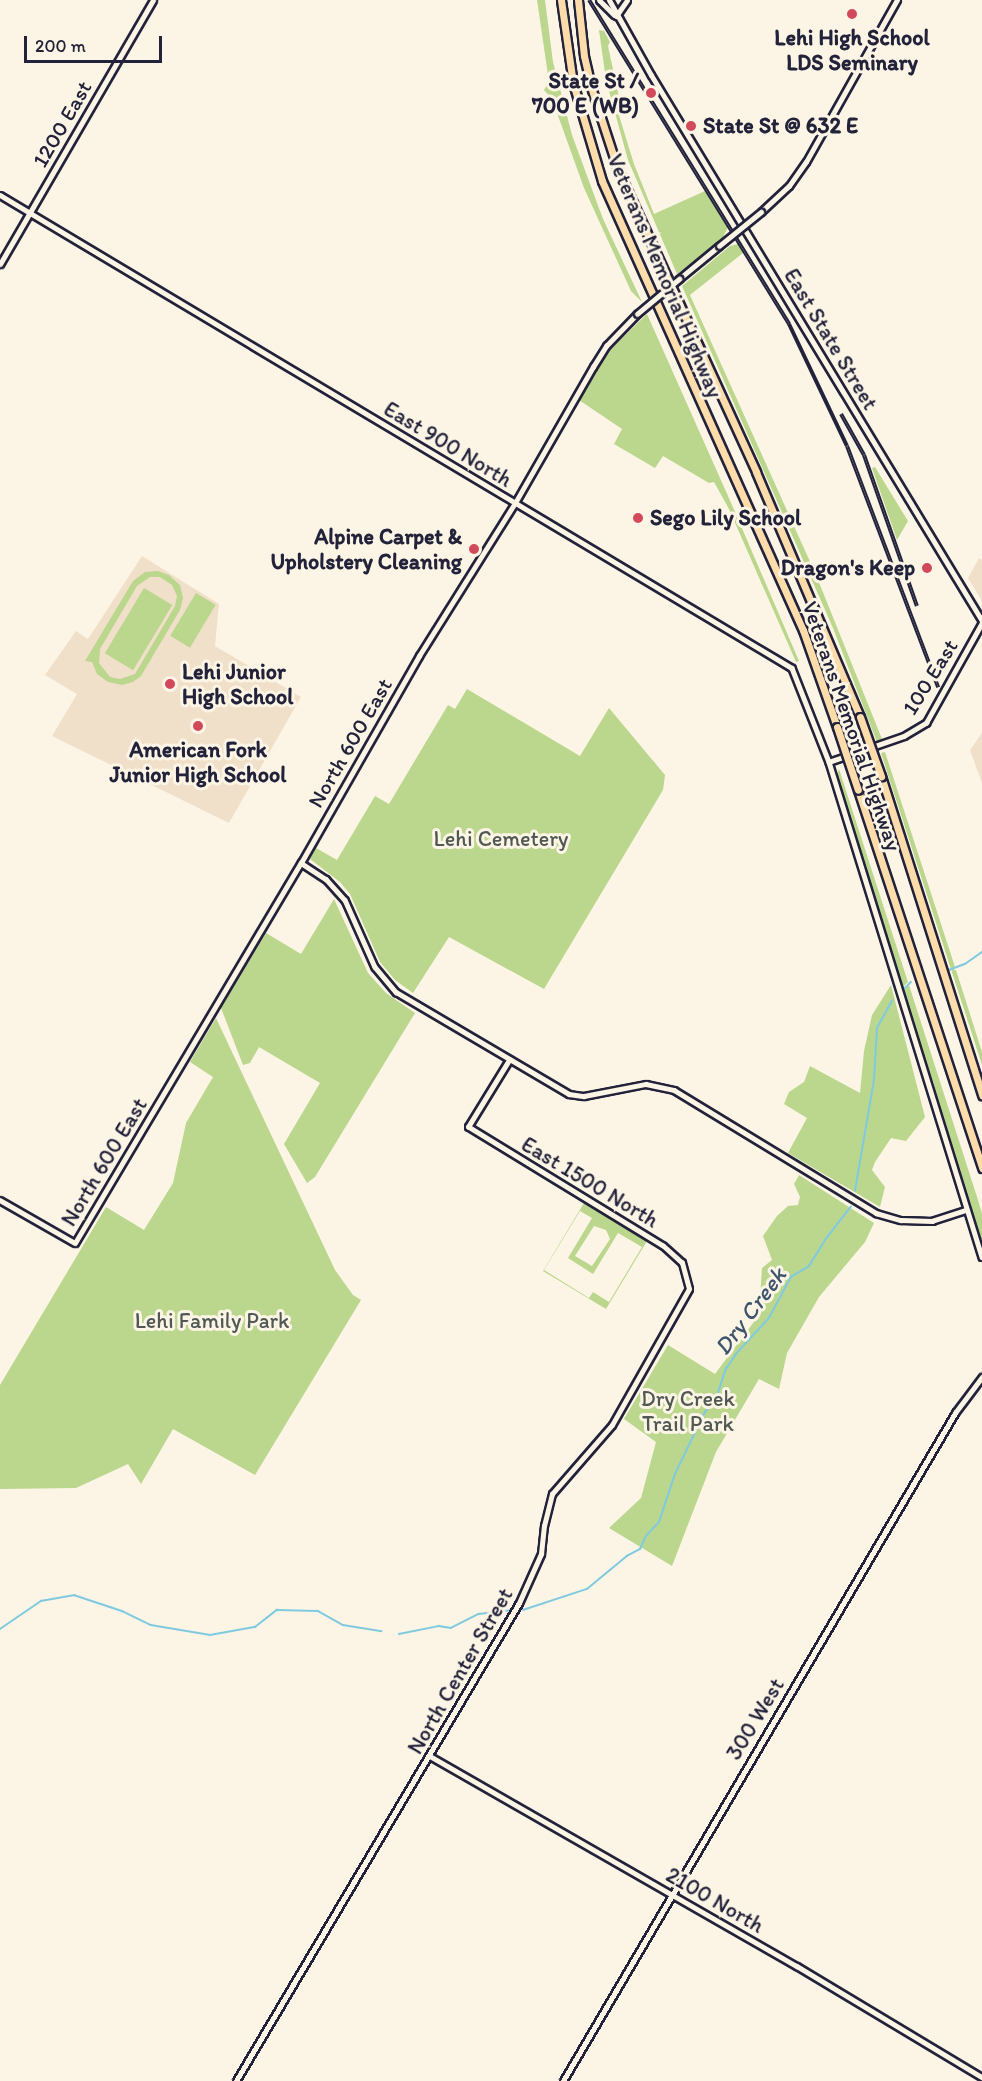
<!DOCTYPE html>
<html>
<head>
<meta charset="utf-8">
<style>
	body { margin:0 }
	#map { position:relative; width:982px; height:2081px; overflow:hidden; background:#fcf5e5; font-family:Itim,sans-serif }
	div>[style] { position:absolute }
	.built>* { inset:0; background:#f1e0c9 }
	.green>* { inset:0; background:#bbd68d; transform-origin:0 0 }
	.stream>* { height:1.5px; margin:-0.75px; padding:0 0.75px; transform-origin:0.75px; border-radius:0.75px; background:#80cae1 }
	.roads { filter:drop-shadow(2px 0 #22223b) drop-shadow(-2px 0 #22223b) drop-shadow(0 2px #22223b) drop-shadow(0 -2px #22223b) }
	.tertiary>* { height:4.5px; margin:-2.25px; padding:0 2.25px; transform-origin:2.25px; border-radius:2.25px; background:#fcf5e5 }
	.secondary>* { height:5px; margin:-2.5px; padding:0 2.5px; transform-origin:2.5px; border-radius:2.5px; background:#fcf5e5 }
	.motorway>* { height:7px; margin:-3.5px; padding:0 3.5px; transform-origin:3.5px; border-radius:3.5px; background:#fddcac }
	.rail>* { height:4px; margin-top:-2px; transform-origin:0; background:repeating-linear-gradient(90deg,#fcf5e5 0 4.5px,#22223b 0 9px); box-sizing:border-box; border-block:2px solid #22223b }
	.bridges { filter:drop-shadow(2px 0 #22223b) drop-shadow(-2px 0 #22223b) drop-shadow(0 2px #22223b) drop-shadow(0 -2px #22223b) }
	.tertiary-bridge>* { height:4.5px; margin:-2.25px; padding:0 2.25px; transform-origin:2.25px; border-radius:2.25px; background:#fcf5e5 }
	.motorway-bridge>* { height:7px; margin:-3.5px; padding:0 3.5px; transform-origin:3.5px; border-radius:3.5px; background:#fddcac }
	.dots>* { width:16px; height:16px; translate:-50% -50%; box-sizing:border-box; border:3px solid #fcf5e5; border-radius:50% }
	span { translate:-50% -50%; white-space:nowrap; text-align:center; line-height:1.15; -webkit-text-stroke:6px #fcf5e5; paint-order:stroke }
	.poi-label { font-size:22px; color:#22223b; font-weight:700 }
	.right { translate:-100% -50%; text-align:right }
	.left { translate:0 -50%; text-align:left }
	.street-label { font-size:22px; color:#22223b }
	.park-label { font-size:22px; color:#505854 }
	.water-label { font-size:24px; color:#3e546d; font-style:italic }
	.scale { position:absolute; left:24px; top:36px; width:138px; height:27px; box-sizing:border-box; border:3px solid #22223b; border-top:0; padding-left:8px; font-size:18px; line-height:21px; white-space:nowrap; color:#22223b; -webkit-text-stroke:4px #fcf5e5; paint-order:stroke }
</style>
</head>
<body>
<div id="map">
	<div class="built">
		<i style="clip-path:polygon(142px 556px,219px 604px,215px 646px,301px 697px,229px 823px,52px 736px,77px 694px,45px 675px,76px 631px,88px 639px)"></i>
		<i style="clip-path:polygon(979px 558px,982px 560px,982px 601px,968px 578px)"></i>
		<i style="clip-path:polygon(982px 733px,982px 783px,970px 750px)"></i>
	</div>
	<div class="green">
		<i style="clip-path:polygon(537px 0,545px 0,553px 62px,572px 135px,603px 219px,642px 302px,631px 291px,584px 188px,552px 99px,544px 90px,549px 82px)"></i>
		<i style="clip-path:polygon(599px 30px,604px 31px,610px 42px,608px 46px,620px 102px,617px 109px,634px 164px,654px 214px,705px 191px,728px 227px,721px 241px,677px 274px,628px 160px,606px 80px)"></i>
		<i style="clip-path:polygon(738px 244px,743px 253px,690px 295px,816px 575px,882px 739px,877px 742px,833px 628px,682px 286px,730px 246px)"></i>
		<i style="clip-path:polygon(647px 314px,732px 505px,799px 661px,796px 662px,729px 509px,714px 482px,709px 483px,663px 456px,655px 468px,614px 444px,622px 429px,579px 400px,610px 350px)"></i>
		<i style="clip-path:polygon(875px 467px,908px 521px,897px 540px,872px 468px)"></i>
		<i style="clip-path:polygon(evenodd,158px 571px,169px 575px,180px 585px,183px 598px,180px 610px,141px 676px,133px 682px,122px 685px,108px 682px,97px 674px,92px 662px,85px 661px,133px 581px,145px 572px,158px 571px,150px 577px,160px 577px,172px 585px,177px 596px,175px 606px,135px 674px,120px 679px,110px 677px,99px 663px,100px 649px,137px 586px,150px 577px)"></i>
		<i style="left:144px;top:588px;width:33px;height:76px;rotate:31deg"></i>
		<i style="left:196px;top:593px;width:23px;height:50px;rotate:31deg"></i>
		<i style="clip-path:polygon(467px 689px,580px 756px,609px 708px,665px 775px,663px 790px,544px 989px,449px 937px,413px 993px,395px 980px,380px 962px,350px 894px,340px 882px,310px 859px,316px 848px,337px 860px,375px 796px,389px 804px,448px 705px,455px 709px)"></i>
		<i style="clip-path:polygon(885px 752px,955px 967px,954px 970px,956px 970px,982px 1052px,982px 1065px,881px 753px)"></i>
		<i style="clip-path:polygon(839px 769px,908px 982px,903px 987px,837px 775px)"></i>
		<i style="clip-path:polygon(334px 899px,368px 973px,386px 993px,415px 1013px,315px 1177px,307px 1183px,284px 1144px,320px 1083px,259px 1047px,250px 1063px,243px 1065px,221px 1008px,266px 933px,301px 954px)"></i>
		<i style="clip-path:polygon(891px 985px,925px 1117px,906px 1141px,891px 1138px,875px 1162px,872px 1170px,885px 1187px,880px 1207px,788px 1153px,807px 1118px,784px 1104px,789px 1092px,804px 1082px,810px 1066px,860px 1093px,864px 1051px,872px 1015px)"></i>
		<i style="clip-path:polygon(909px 985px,978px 1200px,982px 1214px,982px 1246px,940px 1118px,934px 1084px,926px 1065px,904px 991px)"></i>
		<i style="clip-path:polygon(216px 1018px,335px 1270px,353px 1295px,361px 1300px,255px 1475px,173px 1429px,141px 1484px,128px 1464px,76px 1488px,0 1489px,0 1385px,106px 1207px,144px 1230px,173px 1183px,186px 1123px,213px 1077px,190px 1062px)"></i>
		<i style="clip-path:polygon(799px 1175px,874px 1223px,865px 1242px,819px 1297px,787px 1353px,779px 1389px,759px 1379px,716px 1452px,672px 1566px,609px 1528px,641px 1498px,656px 1442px,624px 1419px,668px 1345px,715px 1374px,759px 1315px,762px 1268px,772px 1260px,763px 1236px,777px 1216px,788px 1206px,798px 1205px,800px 1197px,794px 1184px)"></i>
		<i style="clip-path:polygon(evenodd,584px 1203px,647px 1241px,606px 1309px,543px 1271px,584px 1203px,580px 1211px,592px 1218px,568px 1258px,593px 1274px,618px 1233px,642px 1247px,609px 1302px,593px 1292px,589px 1298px,544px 1270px,580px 1211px,584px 1203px,594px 1226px,606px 1230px,610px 1239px,592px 1266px,575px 1256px,594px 1226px)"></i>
	</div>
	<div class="stream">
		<i style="left:949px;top:970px;width:17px;rotate:-21deg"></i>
		<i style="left:965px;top:964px;width:21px;rotate:-35deg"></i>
		<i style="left:903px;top:990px;width:11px;rotate:-45deg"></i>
		<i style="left:855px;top:1191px;width:113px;rotate:-80.3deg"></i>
		<i style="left:874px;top:1080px;width:52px;rotate:-86.7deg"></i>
		<i style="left:877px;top:1028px;width:31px;rotate:-61deg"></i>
		<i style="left:523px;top:1610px;width:67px;rotate:-18.2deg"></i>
		<i style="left:587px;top:1589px;width:52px;rotate:-39.5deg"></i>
		<i style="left:627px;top:1556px;width:15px;rotate:-28deg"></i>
		<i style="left:640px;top:1549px;width:14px;rotate:-65deg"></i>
		<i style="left:646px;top:1536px;width:19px;rotate:-47deg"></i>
		<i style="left:659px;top:1522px;width:51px;rotate:-71.6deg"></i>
		<i style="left:675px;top:1474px;width:69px;rotate:-64.2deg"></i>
		<i style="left:705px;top:1412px;width:17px;rotate:-50deg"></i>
		<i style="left:716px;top:1399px;width:32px;rotate:-72deg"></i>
		<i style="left:726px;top:1369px;width:18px;rotate:-56deg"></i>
		<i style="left:736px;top:1354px;width:49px;rotate:-47.5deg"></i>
		<i style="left:769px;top:1318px;width:47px;rotate:-61.8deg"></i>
		<i style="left:791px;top:1277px;width:21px;rotate:-31deg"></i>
		<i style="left:809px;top:1266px;width:36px;rotate:-58deg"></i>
		<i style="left:828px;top:1236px;width:37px;rotate:-52deg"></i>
		<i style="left:0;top:1629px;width:50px;rotate:-34.3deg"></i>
		<i style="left:41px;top:1601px;width:34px;rotate:-10deg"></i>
		<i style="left:74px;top:1595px;width:51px;rotate:18.4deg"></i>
		<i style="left:122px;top:1611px;width:32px;rotate:26deg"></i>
		<i style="left:151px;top:1625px;width:60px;rotate:9.6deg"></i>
		<i style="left:210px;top:1635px;width:46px;rotate:-10.1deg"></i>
		<i style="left:255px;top:1627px;width:28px;rotate:-38deg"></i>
		<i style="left:277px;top:1610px;width:41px;rotate:1.4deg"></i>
		<i style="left:318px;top:1611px;width:29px;rotate:29deg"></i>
		<i style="left:343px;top:1625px;width:39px;rotate:9deg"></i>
		<i style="left:399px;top:1634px;width:41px;rotate:-11.3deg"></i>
		<i style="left:439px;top:1626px;width:12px;rotate:9deg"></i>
		<i style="left:451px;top:1628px;width:31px;rotate:-27deg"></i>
		<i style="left:479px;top:1614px;width:32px;rotate:-7deg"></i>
	</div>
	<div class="roads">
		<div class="tertiary">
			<i style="left:0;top:195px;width:922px;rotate:30.85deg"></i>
			<i style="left:792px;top:668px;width:101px;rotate:68.5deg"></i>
			<i style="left:829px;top:762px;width:518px;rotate:72.82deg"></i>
			<i style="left:761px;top:212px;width:38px;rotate:-43deg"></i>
			<i style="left:789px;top:186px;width:29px;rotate:-55deg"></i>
			<i style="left:806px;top:162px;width:186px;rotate:-60.7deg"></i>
			<i style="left:679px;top:279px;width:52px;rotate:-39.5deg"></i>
			<i style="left:829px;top:762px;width:79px;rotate:-19.1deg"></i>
			<i style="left:904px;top:736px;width:26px;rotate:-31deg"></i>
			<i style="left:926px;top:723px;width:115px;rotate:-60.8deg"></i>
			<i style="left:301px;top:863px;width:30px;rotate:33deg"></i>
			<i style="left:326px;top:879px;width:28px;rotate:48deg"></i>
			<i style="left:345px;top:900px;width:73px;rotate:65.9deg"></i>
			<i style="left:375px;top:967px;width:33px;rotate:50deg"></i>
			<i style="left:396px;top:992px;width:201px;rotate:30.5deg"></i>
			<i style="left:569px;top:1094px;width:15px;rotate:8deg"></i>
			<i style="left:584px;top:1096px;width:63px;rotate:-11deg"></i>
			<i style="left:646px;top:1084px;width:29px;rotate:12deg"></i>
			<i style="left:674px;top:1090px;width:237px;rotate:31.3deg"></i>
			<i style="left:876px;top:1213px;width:26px;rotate:16deg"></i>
			<i style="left:901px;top:1220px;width:31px;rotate:2deg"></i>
			<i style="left:932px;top:1221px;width:36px;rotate:-18deg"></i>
			<i style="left:0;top:1200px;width:86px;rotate:29.8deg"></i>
			<i style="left:75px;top:1243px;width:442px;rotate:-59.3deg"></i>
			<i style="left:301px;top:863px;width:238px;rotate:-60.3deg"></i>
			<i style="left:419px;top:656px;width:181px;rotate:-57.9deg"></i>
			<i style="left:515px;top:503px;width:157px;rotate:-60.2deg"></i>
			<i style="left:593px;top:367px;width:25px;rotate:-58deg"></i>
			<i style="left:606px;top:346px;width:45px;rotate:-45.9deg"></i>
			<i style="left:430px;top:1756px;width:423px;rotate:29.8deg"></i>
			<i style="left:797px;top:1966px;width:216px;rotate:31deg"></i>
			<i style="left:236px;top:2081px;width:555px;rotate:-59.37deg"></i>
			<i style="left:519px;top:1603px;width:54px;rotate:-65.8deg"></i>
			<i style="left:541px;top:1554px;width:28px;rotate:-84deg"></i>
			<i style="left:544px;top:1526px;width:33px;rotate:-76deg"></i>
			<i style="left:552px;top:1494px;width:91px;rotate:-49deg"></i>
			<i style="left:612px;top:1425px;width:156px;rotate:-60.5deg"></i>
			<i style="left:689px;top:1289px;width:27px;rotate:-105deg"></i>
			<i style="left:682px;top:1263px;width:25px;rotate:-138deg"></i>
			<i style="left:663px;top:1246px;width:228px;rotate:-148.6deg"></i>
			<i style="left:468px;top:1127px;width:79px;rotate:-58.5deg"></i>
			<i style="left:563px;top:2081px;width:775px;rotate:-59.59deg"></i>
			<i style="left:955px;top:1413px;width:45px;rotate:-53.1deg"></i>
		</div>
		<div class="secondary">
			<i style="left:599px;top:0;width:21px;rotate:45deg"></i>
			<i style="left:609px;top:0;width:86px;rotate:60.8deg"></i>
			<i style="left:651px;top:75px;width:638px;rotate:58.77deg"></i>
			<i style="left:616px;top:16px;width:19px;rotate:-55deg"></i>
			<i style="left:0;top:264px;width:305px;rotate:-59.9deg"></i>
		</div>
		<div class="motorway">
			<i style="left:561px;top:0;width:84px;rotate:81.8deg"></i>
			<i style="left:573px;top:83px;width:102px;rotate:73.5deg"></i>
			<i style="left:602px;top:181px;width:492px;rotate:65.9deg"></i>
			<i style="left:803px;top:630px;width:103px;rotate:70.7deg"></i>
			<i style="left:578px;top:0;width:56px;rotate:83.9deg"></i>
			<i style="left:584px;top:56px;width:32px;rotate:77deg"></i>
			<i style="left:591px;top:87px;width:87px;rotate:72deg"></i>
			<i style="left:618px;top:170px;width:332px;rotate:65.4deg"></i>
			<i style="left:756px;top:472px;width:266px;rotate:67deg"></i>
			<i style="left:881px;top:776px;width:335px;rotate:72.4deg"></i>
			<i style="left:858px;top:790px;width:398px;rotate:71.8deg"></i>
		</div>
	</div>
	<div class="rail">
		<i style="left:589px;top:0;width:381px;rotate:58.3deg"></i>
		<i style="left:789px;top:324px;width:135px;rotate:64.6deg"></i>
		<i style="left:847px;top:446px;width:258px;rotate:69.3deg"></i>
		<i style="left:841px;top:414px;width:47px;rotate:60.7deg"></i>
		<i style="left:864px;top:455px;width:160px;rotate:70.7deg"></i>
	</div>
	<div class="bridges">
		<div class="tertiary-bridge">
			<i style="left:719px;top:246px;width:54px;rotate:-39deg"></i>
			<i style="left:637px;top:314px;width:55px;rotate:-39.8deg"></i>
		</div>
		<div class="motorway-bridge">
			<i style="left:860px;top:717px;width:63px;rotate:70.4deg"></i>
			<i style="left:837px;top:727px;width:66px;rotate:71.6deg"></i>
		</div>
	</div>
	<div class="dots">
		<i style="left:852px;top:14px;background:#d1495b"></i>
		<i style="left:651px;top:93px;background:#d1495b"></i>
		<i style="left:691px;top:126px;background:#d1495b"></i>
		<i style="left:638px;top:518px;background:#d1495b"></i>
		<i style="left:474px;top:549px;background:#d1495b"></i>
		<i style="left:927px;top:568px;background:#d1495b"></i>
		<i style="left:170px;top:684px;background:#d1495b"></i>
		<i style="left:198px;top:726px;background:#d1495b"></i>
	</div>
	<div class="poi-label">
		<span style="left:852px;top:50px">Lehi High School<br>LDS Seminary</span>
		<span class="right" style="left:639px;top:93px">State St /<br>700 E (WB)</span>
		<span class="left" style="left:703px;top:126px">State St @ 632 E</span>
		<span class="left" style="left:650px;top:518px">Sego Lily School</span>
		<span class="right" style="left:462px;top:549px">Alpine Carpet &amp;<br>Upholstery Cleaning</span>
		<span class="right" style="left:915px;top:568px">Dragon's Keep</span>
		<span class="left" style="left:182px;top:684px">Lehi Junior<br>High School</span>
		<span style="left:198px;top:762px">American Fork<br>Junior High School</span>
	</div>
	<div class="street-label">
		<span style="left:62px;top:124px;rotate:-60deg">1200 East</span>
		<span style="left:665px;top:276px;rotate:67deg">Veterans Memorial Highway</span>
		<span style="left:831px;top:339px;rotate:59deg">East State Street</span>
		<span style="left:448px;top:444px;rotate:31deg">East 900 North</span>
		<span style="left:930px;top:677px;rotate:-58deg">100 East</span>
		<span style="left:852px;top:726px;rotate:71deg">Veterans Memorial Highway</span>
		<span style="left:350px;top:743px;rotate:-60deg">North 600 East</span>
		<span style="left:104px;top:1162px;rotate:-59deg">North 600 East</span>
		<span style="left:590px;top:1182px;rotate:31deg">East 1500 North</span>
		<span style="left:460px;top:1671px;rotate:-60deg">North Center Street</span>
		<span style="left:755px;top:1719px;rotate:-59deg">300 West</span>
		<span style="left:715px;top:1900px;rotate:30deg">2100 North</span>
	</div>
	<div class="park-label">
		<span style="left:501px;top:839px">Lehi Cemetery</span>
		<span style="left:212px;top:1321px">Lehi Family Park</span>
		<span style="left:688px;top:1411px">Dry Creek<br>Trail Park</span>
	</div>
	<div class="water-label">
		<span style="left:750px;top:1311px;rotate:-53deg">Dry Creek</span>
	</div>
	<div class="scale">200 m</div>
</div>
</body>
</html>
